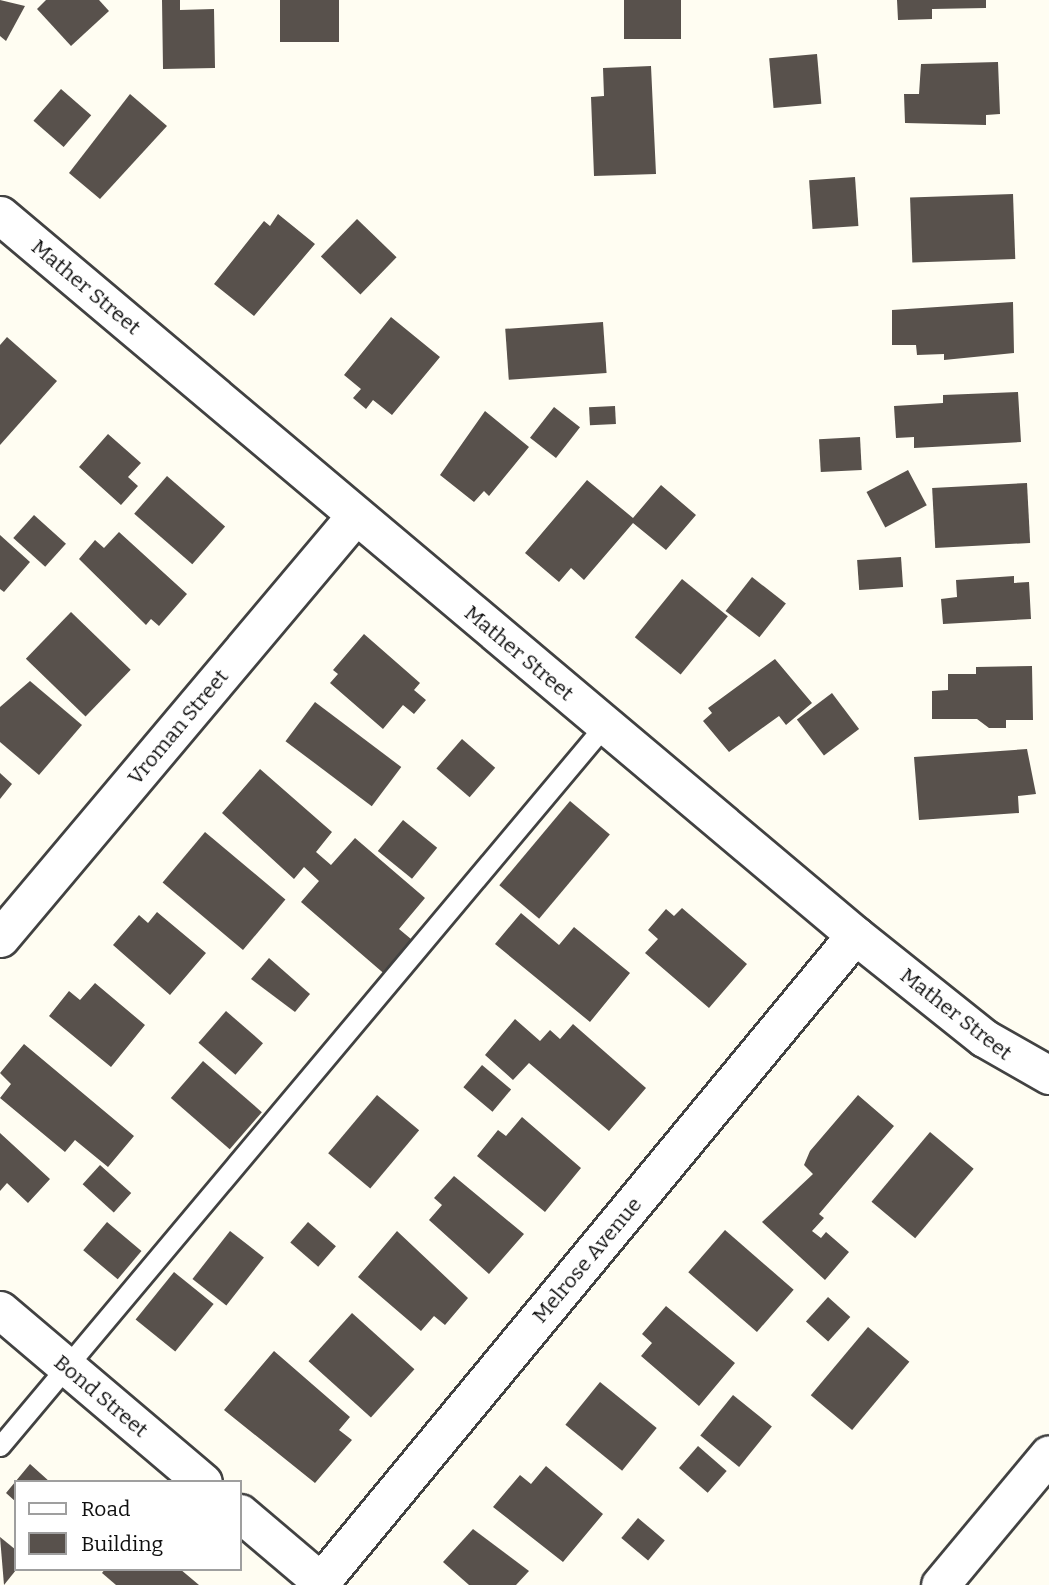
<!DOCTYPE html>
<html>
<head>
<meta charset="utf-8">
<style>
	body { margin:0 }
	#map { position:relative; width:1049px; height:1585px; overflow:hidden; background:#fffdf2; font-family:Bitter,serif }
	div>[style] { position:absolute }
	.building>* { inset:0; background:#58514c; transform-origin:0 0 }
	.roads { filter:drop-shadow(2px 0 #424242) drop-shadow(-2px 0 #424242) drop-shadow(0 2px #424242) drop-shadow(0 -2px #424242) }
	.lane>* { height:19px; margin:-9.5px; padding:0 9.5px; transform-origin:9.5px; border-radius:9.5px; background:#fff }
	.street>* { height:37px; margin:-18.5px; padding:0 18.5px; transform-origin:18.5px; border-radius:18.5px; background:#fff }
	span { translate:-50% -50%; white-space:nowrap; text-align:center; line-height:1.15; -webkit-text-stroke:7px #fff; paint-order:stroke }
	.street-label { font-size:21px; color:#0f0f0f }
	.legend { position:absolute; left:14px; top:1480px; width:228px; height:91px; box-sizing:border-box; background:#fff; border:2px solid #9f9f9f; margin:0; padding:9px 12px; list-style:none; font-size:21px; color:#0f0f0f }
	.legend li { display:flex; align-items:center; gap:14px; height:35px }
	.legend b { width:35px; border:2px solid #9f9f9f }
</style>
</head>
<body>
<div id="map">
	<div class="building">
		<i style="clip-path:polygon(0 0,25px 6px,6px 41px,0 36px)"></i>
		<i style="clip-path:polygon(46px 0,99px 0,109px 11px,71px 46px,37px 9px)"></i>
		<i style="clip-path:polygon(162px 0,180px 0,180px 10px,214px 9px,215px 68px,163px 69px)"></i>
		<i style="left:280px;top:0;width:59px;height:42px"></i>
		<i style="left:624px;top:0;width:57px;height:39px"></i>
		<i style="clip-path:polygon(897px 0,986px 0,986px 8px,932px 9px,932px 19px,898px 20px)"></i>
		<i style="left:817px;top:54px;width:50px;height:48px;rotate:85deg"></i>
		<i style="clip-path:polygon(998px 62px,1000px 114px,986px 115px,986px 125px,905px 123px,904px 94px,919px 94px,921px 64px)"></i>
		<i style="clip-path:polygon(651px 66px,656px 174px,594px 176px,591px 97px,604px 96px,603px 68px)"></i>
		<i style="left:61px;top:89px;width:40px;height:42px;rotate:41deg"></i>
		<i style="clip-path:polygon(130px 94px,167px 126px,100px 199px,69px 173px)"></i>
		<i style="left:855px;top:177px;width:49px;height:46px;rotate:86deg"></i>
		<i style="left:1013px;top:194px;width:65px;height:103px;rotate:88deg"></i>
		<i style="clip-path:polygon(278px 214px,315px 244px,254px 316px,214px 284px,264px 221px,270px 226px)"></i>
		<i style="left:357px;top:219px;width:55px;height:52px;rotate:44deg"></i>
		<i style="clip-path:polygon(1013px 302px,1014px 353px,944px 360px,944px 354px,917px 355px,916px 345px,892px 345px,892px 310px)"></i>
		<i style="clip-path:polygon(391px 317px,440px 357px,392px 415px,373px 400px,366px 409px,353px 398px,361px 389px,344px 375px)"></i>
		<i style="left:603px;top:322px;width:51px;height:98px;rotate:86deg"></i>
		<i style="clip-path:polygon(7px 337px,57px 381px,0 445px,0 345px)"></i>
		<i style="clip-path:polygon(1018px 392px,1021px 442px,914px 448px,914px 437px,896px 438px,894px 406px,943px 403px,943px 395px)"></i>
		<i style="left:615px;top:406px;width:18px;height:26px;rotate:87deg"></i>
		<i style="left:554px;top:407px;width:33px;height:39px;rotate:38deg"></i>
		<i style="clip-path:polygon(485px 411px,529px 447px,489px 496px,484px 491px,474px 502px,440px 475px)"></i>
		<i style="clip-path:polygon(108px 434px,141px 463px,128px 477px,138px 486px,121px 505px,79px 467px)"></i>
		<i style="left:860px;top:437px;width:33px;height:41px;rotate:87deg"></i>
		<i style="left:908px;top:470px;width:40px;height:47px;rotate:62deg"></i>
		<i style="left:167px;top:476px;width:77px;height:50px;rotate:41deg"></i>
		<i style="clip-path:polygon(587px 480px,633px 518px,661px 485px,696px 515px,666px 550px,633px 523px,584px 580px,571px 568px,559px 582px,525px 553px)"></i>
		<i style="left:1027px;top:483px;width:60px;height:95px;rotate:87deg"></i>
		<i style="left:34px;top:515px;width:43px;height:31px;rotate:42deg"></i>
		<i style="clip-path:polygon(119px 532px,187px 594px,159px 626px,151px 619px,146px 625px,79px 559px,95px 540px,104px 548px)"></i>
		<i style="clip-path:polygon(0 535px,30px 562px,4px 592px,0 589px)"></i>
		<i style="left:901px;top:557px;width:30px;height:44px;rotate:86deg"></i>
		<i style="clip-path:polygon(1014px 576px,1014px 583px,1029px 582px,1031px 619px,943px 624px,941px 599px,957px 597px,956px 580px)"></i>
		<i style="left:752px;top:577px;width:43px;height:43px;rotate:38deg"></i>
		<i style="left:682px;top:579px;width:59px;height:75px;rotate:39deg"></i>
		<i style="left:71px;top:612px;width:83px;height:65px;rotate:44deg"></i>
		<i style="clip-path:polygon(364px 634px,420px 683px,414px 690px,426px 700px,414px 714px,403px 705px,383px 729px,330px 683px,338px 674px,333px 670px)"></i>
		<i style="clip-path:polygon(775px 659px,812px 703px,786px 725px,779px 716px,729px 752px,703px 721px,712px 713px,708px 708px)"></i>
		<i style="clip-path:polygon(1032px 666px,1033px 720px,1006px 720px,1006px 728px,989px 728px,977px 719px,932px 719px,932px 691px,948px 690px,948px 674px,976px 674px,976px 667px)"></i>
		<i style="clip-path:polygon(30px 681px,82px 725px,39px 775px,0 742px,0 707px)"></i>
		<i style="left:832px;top:693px;width:45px;height:44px;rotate:53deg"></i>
		<i style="left:315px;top:702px;width:108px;height:49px;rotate:37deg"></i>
		<i style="left:462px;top:739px;width:44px;height:39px;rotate:41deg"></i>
		<i style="clip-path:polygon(1027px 749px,1036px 794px,1018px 796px,1019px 813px,919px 820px,914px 757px)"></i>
		<i style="clip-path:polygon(260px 769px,332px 832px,316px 852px,331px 865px,355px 838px,425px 898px,399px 929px,417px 944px,388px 977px,301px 902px,319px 881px,304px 867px,294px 879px,222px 813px)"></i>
		<i style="clip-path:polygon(0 773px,12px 784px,0 799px)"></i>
		<i style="left:570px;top:801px;width:52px;height:110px;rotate:40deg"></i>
		<i style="left:403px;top:820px;width:44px;height:40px;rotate:39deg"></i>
		<i style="left:205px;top:832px;width:105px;height:66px;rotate:40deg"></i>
		<i style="clip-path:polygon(682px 908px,747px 964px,709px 1008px,645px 953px,658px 939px,648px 930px,666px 909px,674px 916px)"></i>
		<i style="clip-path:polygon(157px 912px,206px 953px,170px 995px,113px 945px,139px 915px,148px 923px)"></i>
		<i style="clip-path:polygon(521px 913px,559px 945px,574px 927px,630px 973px,590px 1022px,495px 944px)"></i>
		<i style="clip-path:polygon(269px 958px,310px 994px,295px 1012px,251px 979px)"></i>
		<i style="clip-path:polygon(95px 983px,145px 1025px,111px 1067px,49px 1016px,69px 991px,80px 1000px)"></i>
		<i style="left:226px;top:1011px;width:49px;height:42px;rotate:41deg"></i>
		<i style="clip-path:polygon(515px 1019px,540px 1041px,550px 1030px,560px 1039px,573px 1024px,646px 1088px,609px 1131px,529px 1063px,513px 1080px,485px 1055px)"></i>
		<i style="clip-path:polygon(24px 1044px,134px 1136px,108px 1167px,75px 1140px,65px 1152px,0 1098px,11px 1084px,0 1073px)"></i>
		<i style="left:203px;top:1061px;width:78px;height:49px;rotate:41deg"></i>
		<i style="left:482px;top:1065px;width:38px;height:29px;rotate:40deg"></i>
		<i style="left:377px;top:1095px;width:55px;height:76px;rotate:40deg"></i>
		<i style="clip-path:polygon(858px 1095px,894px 1126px,819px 1214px,824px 1218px,812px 1231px,821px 1238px,826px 1232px,849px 1252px,825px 1280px,762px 1222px,813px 1174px,804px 1165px,810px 1151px)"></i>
		<i style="clip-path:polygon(522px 1117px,581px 1168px,545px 1212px,477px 1156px,498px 1130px,506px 1136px)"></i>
		<i style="left:930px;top:1132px;width:57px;height:91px;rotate:40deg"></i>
		<i style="clip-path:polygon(0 1133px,50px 1179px,28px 1203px,7px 1183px,0 1191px)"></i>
		<i style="left:100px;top:1165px;width:42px;height:26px;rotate:42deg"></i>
		<i style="clip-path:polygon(454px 1176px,524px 1234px,489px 1274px,429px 1220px,442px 1205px,434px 1198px)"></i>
		<i style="left:107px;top:1222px;width:45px;height:37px;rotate:40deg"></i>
		<i style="left:308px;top:1222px;width:37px;height:27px;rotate:41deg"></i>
		<i style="left:725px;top:1230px;width:91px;height:56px;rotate:41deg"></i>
		<i style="left:230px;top:1231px;width:43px;height:61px;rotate:38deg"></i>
		<i style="clip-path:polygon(397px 1231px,468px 1298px,445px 1325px,434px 1316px,421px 1331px,358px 1277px)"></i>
		<i style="left:174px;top:1272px;width:51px;height:61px;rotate:39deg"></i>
		<i style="left:828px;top:1297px;width:30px;height:33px;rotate:42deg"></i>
		<i style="clip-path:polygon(666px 1306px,735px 1363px,699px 1406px,641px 1356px,652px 1343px,642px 1334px)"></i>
		<i style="left:352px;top:1313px;width:84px;height:65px;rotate:42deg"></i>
		<i style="left:868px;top:1327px;width:54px;height:89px;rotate:40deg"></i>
		<i style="clip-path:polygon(274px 1351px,350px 1417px,339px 1430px,352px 1440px,315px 1483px,224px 1410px)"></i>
		<i style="left:600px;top:1382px;width:73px;height:55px;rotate:39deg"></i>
		<i style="left:733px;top:1395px;width:50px;height:52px;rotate:39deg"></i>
		<i style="left:698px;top:1446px;width:38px;height:29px;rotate:41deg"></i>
		<i style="clip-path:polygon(30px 1464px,50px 1482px,16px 1482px,16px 1502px,6px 1493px)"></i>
		<i style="clip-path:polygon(546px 1466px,603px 1514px,563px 1562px,493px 1507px,520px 1475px,531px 1484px)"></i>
		<i style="left:638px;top:1518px;width:35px;height:26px;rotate:40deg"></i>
		<i style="clip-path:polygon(473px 1529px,529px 1571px,516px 1585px,469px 1585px,443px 1562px)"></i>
		<i style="clip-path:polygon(0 1537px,16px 1550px,16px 1570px,4px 1585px)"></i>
		<i style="clip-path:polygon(105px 1569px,180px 1569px,199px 1585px,116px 1585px,102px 1573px)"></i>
	</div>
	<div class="roads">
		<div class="lane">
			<i style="left:0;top:1446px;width:941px;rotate:-50deg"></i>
		</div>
		<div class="street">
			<i style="left:0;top:215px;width:1118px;rotate:40.1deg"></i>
			<i style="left:855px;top:935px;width:165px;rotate:38.6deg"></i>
			<i style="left:984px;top:1038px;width:75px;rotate:29.6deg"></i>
			<i style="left:0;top:938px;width:551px;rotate:-49.93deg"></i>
			<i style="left:0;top:1310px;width:266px;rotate:40.3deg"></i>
			<i style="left:240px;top:1513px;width:111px;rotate:40.3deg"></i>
			<i style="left:318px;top:1585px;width:843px;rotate:-50.44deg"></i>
			<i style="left:940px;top:1585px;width:170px;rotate:-50.2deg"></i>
		</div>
	</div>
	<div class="street-label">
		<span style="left:86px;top:287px;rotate:40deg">Mather Street</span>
		<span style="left:519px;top:653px;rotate:40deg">Mather Street</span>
		<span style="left:178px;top:727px;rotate:-50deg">Vroman Street</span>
		<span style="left:956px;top:1014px;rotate:38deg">Mather Street</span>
		<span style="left:587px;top:1260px;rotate:-50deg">Melrose Avenue</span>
		<span style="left:101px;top:1396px;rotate:40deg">Bond Street</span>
	</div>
	<ul class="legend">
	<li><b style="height:9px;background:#fff"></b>Road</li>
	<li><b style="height:19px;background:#58514c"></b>Building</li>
	</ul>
</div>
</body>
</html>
